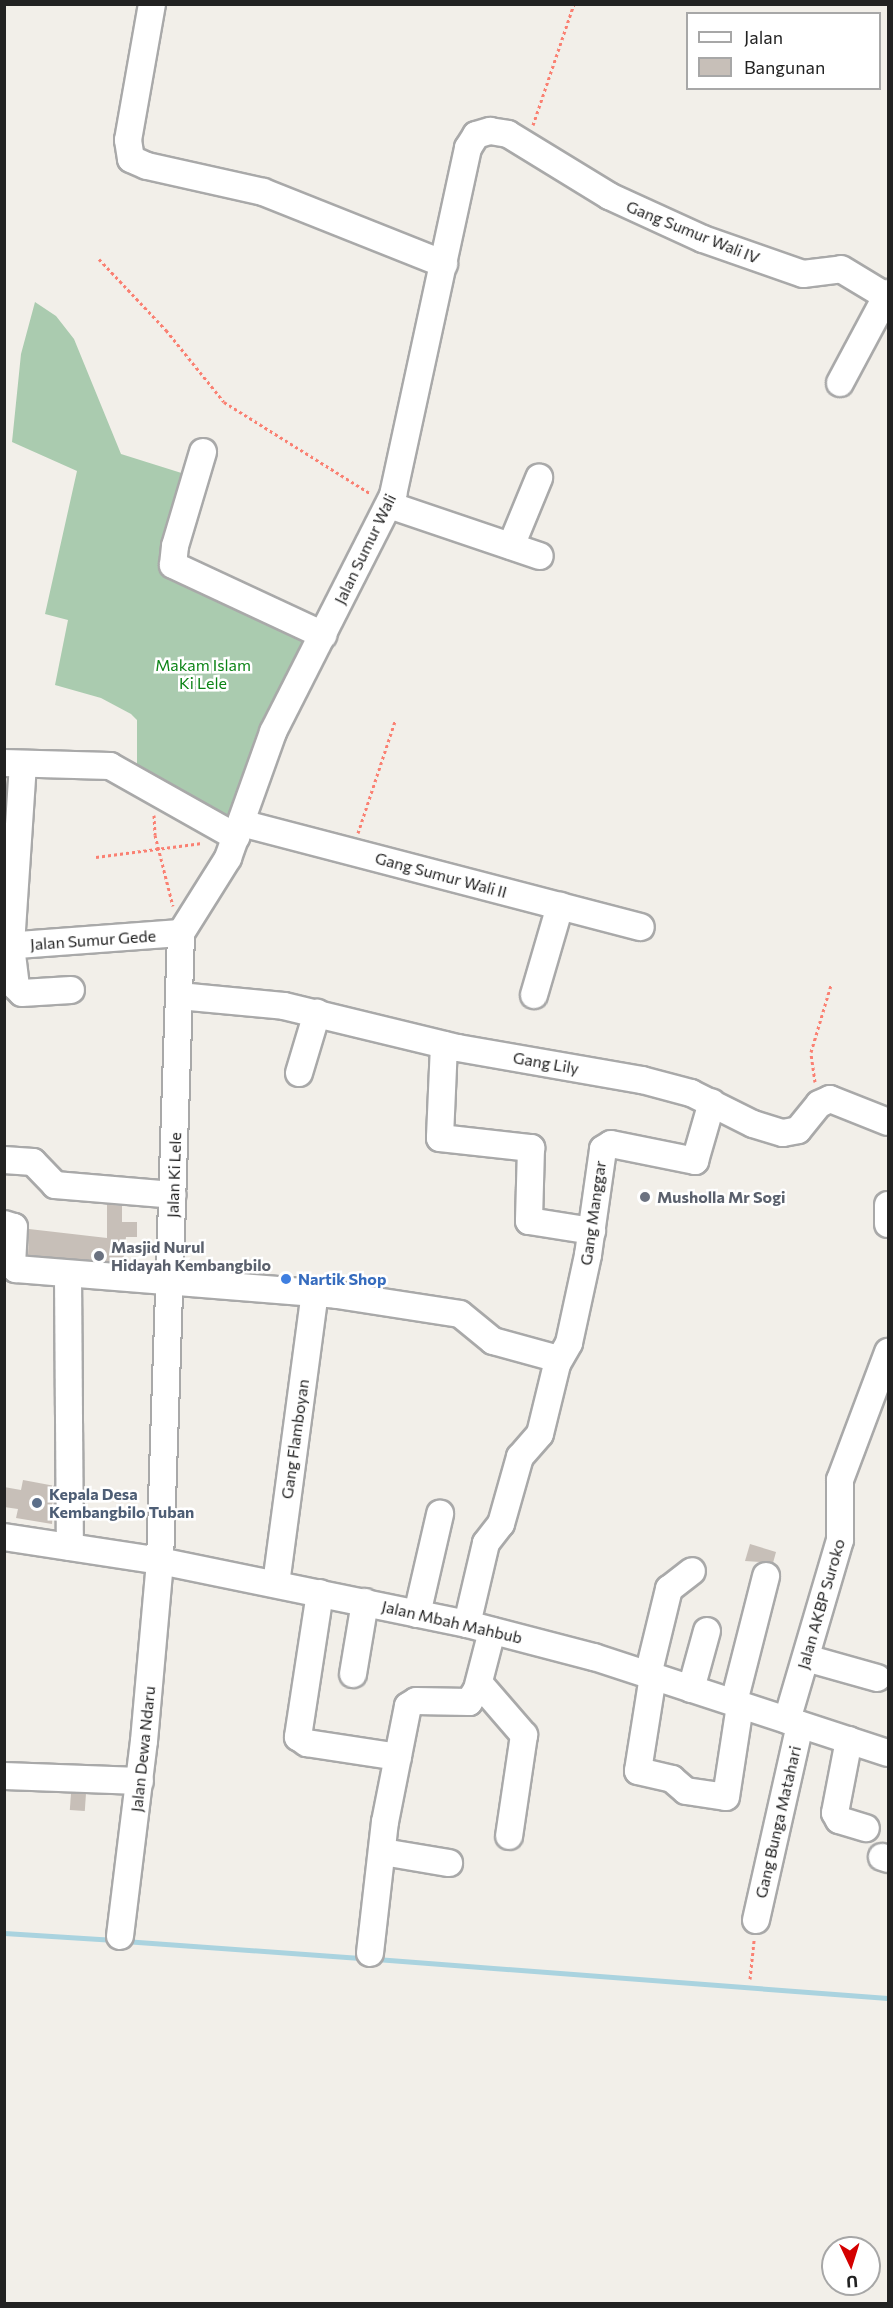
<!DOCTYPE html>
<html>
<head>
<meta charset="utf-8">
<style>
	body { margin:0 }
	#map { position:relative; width:893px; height:2308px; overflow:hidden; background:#f2efe9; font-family:Commissioner,sans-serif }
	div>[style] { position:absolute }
	.cemetery>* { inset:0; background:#aacbaf }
	.stream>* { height:5px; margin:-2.5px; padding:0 2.5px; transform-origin:2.5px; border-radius:2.5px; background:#aad3df }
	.building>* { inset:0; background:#c7bfb8; transform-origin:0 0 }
	.path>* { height:3px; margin-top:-1.5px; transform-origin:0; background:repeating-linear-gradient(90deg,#fa8072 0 3px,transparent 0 6px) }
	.roads { filter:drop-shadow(2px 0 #a9a9a9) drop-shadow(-2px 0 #a9a9a9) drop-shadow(0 2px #a9a9a9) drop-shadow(0 -2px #a9a9a9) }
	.minor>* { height:26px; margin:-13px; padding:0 13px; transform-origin:13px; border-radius:13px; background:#fff }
	.dots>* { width:16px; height:16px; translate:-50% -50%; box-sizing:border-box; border:3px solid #fff; border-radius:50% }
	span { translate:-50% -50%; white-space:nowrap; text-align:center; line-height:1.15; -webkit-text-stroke:5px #fff; paint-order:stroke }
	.street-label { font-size:16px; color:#222 }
	.park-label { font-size:16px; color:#0c8416 }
	.worship-label { font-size:16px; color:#5b616d; font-weight:700 }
	.left { translate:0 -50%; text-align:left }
	.shop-label { font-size:16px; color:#366cbe; font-weight:700 }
	.service-label { font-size:16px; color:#4e5e75; font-weight:700 }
	.frame { position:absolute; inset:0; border:6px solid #222; pointer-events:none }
	.legend { position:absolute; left:686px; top:12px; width:195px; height:78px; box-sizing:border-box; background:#fff; border:2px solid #a7a7a7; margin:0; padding:8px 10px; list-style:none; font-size:18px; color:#222 }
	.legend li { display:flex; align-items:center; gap:12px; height:30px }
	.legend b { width:30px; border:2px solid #a7a7a7 }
	.north { position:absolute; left:821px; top:2236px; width:60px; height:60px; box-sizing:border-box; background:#fff; border:2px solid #a7a7a7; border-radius:50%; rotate:176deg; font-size:16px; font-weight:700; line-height:24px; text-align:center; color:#222 }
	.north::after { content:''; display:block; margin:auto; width:21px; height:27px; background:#d40000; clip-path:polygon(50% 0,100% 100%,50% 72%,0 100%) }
</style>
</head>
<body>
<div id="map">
	<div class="cemetery">
		<i style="clip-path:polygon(35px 302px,56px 316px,74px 339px,121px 454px,191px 476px,168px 554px,313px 636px,233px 826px,137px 773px,137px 720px,131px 714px,101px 698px,55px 685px,68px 620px,45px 614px,77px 471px,12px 442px,21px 354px)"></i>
	</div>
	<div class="stream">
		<i style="left:4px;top:1933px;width:111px;rotate:3.6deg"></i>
		<i style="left:124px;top:1941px;width:240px;rotate:4.1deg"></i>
		<i style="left:376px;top:1959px;width:513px;rotate:4.36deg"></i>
	</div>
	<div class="building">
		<i style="clip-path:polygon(107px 1204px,122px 1206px,122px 1222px,137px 1222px,137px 1237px,126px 1237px,123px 1263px,28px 1255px,29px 1229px,107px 1238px)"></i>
		<i style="clip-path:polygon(23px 1480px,55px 1486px,52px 1524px,16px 1518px,18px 1509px,4px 1507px,4px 1487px,21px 1490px)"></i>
		<i style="clip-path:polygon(750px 1544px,776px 1552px,773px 1563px,745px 1561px)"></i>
		<i style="left:71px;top:1793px;width:15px;height:17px;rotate:4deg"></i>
	</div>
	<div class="path">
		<i style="left:533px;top:125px;width:128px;rotate:-71.3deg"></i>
		<i style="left:99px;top:259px;width:98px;rotate:46.7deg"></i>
		<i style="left:166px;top:330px;width:92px;rotate:51.1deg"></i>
		<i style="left:224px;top:402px;width:173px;rotate:32deg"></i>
		<i style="left:154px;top:815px;width:20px;rotate:87deg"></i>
		<i style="left:155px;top:835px;width:73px;rotate:75.8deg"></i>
		<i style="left:358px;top:833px;width:118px;rotate:-71.7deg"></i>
		<i style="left:96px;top:857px;width:107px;rotate:-7.5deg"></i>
		<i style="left:815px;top:1082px;width:30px;rotate:-98deg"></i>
		<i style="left:811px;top:1052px;width:70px;rotate:-73.4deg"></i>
		<i style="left:750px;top:1979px;width:39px;rotate:-84deg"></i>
	</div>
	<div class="roads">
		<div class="minor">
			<i style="left:152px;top:4px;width:138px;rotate:100deg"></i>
			<i style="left:128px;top:140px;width:19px;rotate:81deg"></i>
			<i style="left:131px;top:159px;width:17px;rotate:24deg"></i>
			<i style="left:147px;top:166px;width:119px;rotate:12.6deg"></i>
			<i style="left:263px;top:192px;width:195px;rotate:21.7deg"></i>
			<i style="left:840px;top:383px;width:102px;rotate:-61.9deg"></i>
			<i style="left:203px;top:452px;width:98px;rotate:106.6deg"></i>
			<i style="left:175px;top:546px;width:19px;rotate:96deg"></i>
			<i style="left:173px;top:565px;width:166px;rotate:25deg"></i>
			<i style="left:389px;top:505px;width:159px;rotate:18.7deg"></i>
			<i style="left:511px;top:546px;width:74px;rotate:-67.6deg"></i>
			<i style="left:4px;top:763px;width:106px;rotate:1.6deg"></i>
			<i style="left:110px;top:766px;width:145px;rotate:29.4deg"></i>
			<i style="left:23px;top:764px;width:182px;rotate:93.8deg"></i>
			<i style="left:11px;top:946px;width:41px;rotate:83deg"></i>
			<i style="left:16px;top:987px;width:8px;rotate:45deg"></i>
			<i style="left:22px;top:993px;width:49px;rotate:-3.5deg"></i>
			<i style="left:241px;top:823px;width:413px;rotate:14.6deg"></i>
			<i style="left:181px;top:933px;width:89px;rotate:-57.9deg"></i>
			<i style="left:228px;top:858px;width:134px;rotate:-70.3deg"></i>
			<i style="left:273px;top:732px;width:266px;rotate:-63.1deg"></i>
			<i style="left:393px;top:495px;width:355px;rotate:-77.8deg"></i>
			<i style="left:468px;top:148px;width:15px;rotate:-58deg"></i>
			<i style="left:476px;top:135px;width:15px;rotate:-16deg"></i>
			<i style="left:490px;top:131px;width:18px;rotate:9deg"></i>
			<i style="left:508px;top:134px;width:119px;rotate:31.5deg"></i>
			<i style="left:609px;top:196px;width:103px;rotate:24.6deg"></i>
			<i style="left:703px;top:239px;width:106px;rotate:19.3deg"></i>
			<i style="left:803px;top:274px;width:38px;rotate:-7deg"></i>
			<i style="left:841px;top:269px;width:52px;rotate:31deg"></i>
			<i style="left:4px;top:946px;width:177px;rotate:-4.2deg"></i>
			<i style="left:534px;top:995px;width:93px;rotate:-73.7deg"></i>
			<i style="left:179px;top:996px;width:105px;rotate:5.4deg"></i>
			<i style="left:284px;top:1006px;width:179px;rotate:13.6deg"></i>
			<i style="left:458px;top:1048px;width:187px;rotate:9.9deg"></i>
			<i style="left:642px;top:1080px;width:51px;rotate:14.9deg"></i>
			<i style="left:691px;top:1093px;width:69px;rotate:26.6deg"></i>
			<i style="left:753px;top:1124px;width:31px;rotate:17deg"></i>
			<i style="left:783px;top:1133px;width:15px;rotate:-11deg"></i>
			<i style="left:798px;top:1130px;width:33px;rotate:-51deg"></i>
			<i style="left:819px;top:1104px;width:12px;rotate:-24deg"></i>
			<i style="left:830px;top:1099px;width:62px;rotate:21.6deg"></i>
			<i style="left:444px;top:1045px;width:93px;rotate:92.5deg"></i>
			<i style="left:440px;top:1138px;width:92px;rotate:6.3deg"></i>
			<i style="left:531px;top:1148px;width:73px;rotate:91.6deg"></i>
			<i style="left:529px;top:1221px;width:64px;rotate:9deg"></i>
			<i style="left:299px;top:1073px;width:63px;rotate:-73.3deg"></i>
			<i style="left:4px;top:1160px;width:29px;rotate:4deg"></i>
			<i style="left:33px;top:1162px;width:32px;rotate:46deg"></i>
			<i style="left:55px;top:1185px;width:118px;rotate:4.8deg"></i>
			<i style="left:888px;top:1205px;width:19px;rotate:90deg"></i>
			<i style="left:4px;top:1224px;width:10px;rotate:17deg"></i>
			<i style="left:14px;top:1227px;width:38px;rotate:93deg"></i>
			<i style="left:12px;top:1265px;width:6px;rotate:45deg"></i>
			<i style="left:16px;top:1269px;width:322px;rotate:4.6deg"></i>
			<i style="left:337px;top:1295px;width:124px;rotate:8.8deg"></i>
			<i style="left:460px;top:1314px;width:43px;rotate:39.3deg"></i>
			<i style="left:493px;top:1341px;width:68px;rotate:15.3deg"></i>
			<i style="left:68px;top:1275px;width:272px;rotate:89.6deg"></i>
			<i style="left:4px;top:1537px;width:158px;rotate:8.7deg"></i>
			<i style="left:160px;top:1561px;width:313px;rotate:11.6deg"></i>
			<i style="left:467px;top:1624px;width:131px;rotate:14.6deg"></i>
			<i style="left:594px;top:1657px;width:309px;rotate:18.1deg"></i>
			<i style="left:276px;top:1584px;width:294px;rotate:-82.4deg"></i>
			<i style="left:320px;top:1593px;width:146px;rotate:98.7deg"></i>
			<i style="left:298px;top:1737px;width:11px;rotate:34deg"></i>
			<i style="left:307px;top:1743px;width:92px;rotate:8.7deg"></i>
			<i style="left:417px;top:1614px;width:103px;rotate:-77deg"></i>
			<i style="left:467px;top:1624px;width:83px;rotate:-76.8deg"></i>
			<i style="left:486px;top:1543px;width:24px;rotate:-52deg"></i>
			<i style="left:501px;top:1524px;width:70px;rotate:-74.2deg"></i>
			<i style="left:520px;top:1457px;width:30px;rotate:-49deg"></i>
			<i style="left:540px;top:1434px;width:72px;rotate:-76.3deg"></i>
			<i style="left:557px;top:1364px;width:24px;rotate:-60deg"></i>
			<i style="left:569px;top:1343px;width:90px;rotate:-77.8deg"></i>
			<i style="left:588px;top:1255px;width:107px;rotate:-81.9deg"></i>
			<i style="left:603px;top:1149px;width:9px;rotate:-32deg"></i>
			<i style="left:611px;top:1144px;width:86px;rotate:11.4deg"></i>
			<i style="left:695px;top:1161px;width:61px;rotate:-73.9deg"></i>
			<i style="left:806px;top:1658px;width:74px;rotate:15.7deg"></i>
			<i style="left:353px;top:1674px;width:73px;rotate:-80.5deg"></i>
			<i style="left:648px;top:1675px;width:89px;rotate:-76.3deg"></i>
			<i style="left:669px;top:1589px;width:29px;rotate:-38deg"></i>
			<i style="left:653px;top:1676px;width:96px;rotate:99deg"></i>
			<i style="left:638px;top:1771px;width:35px;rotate:13deg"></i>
			<i style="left:672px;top:1779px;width:18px;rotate:41deg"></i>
			<i style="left:686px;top:1791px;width:40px;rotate:8.5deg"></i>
			<i style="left:726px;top:1797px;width:93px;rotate:-81.3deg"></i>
			<i style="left:479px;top:1683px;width:69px;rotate:49.1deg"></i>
			<i style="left:524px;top:1735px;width:102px;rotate:98.4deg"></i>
			<i style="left:691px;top:1689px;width:60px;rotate:-74.6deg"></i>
			<i style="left:734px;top:1702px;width:130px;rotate:-75.7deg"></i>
			<i style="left:787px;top:1720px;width:188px;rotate:-73.6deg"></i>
			<i style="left:840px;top:1540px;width:60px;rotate:-90deg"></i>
			<i style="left:840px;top:1480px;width:137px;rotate:-69.4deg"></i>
			<i style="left:849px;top:1740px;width:74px;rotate:100.9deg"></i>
			<i style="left:835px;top:1813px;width:8px;rotate:60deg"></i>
			<i style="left:839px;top:1820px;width:28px;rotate:17deg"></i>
			<i style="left:4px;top:1776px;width:136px;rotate:2.1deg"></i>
			<i style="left:383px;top:1852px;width:67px;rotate:9.5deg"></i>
			<i style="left:882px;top:1857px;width:6px;rotate:18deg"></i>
			<i style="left:756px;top:1920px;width:200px;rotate:-77.3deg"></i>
			<i style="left:120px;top:1936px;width:196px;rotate:-83deg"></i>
			<i style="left:144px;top:1741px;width:181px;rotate:-84.9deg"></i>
			<i style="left:160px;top:1561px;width:628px;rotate:-88.08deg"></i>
			<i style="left:370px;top:1953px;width:132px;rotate:-83.5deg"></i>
			<i style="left:385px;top:1822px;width:118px;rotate:-78.8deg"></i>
			<i style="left:408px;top:1706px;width:9px;rotate:-32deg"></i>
			<i style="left:416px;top:1701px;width:53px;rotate:1.1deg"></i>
			<i style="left:469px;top:1702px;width:15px;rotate:-58deg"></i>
			<i style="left:477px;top:1689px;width:60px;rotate:-75.5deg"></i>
		</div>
	</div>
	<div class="dots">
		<i style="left:645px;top:1197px;background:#6b7280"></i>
		<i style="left:99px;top:1256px;background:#6b7280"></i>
		<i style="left:286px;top:1279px;background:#3f7fe0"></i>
		<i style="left:37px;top:1503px;background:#5c6f8a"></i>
	</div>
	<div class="street-label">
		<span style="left:693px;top:232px;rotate:22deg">Gang Sumur Wali IV</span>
		<span style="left:365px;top:549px;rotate:-64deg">Jalan Sumur Wali</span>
		<span style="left:441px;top:875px;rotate:15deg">Gang Sumur Wali II</span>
		<span style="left:93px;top:940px;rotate:-4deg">Jalan Sumur Gede</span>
		<span style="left:546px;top:1063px;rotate:10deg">Gang Lily</span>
		<span style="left:174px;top:1175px;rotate:-88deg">Jalan Ki Lele</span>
		<span style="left:593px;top:1213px;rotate:-82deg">Gang Manggar</span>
		<span style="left:295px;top:1439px;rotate:-82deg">Gang Flamboyan</span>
		<span style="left:821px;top:1604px;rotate:-74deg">Jalan AKBP Suroko</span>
		<span style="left:452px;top:1622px;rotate:13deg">Jalan Mbah Mahbub</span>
		<span style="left:143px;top:1749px;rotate:-84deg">Jalan Dewa Ndaru</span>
		<span style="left:778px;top:1822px;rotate:-77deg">Gang Bunga Matahari</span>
	</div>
	<div class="park-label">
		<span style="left:203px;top:674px">Makam Islam<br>Ki Lele</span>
	</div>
	<div class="worship-label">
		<span class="left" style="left:657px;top:1197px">Musholla Mr Sogi</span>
		<span class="left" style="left:111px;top:1256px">Masjid Nurul<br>Hidayah Kembangbilo</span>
	</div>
	<div class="shop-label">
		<span class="left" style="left:298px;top:1279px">Nartik Shop</span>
	</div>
	<div class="service-label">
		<span class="left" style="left:49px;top:1503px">Kepala Desa<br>Kembangbilo Tuban</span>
	</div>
	<div class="frame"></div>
	<ul class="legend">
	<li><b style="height:8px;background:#fff"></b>Jalan</li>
	<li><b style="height:16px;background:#c7bfb8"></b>Bangunan</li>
	</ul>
	<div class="north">U</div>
</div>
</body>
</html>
